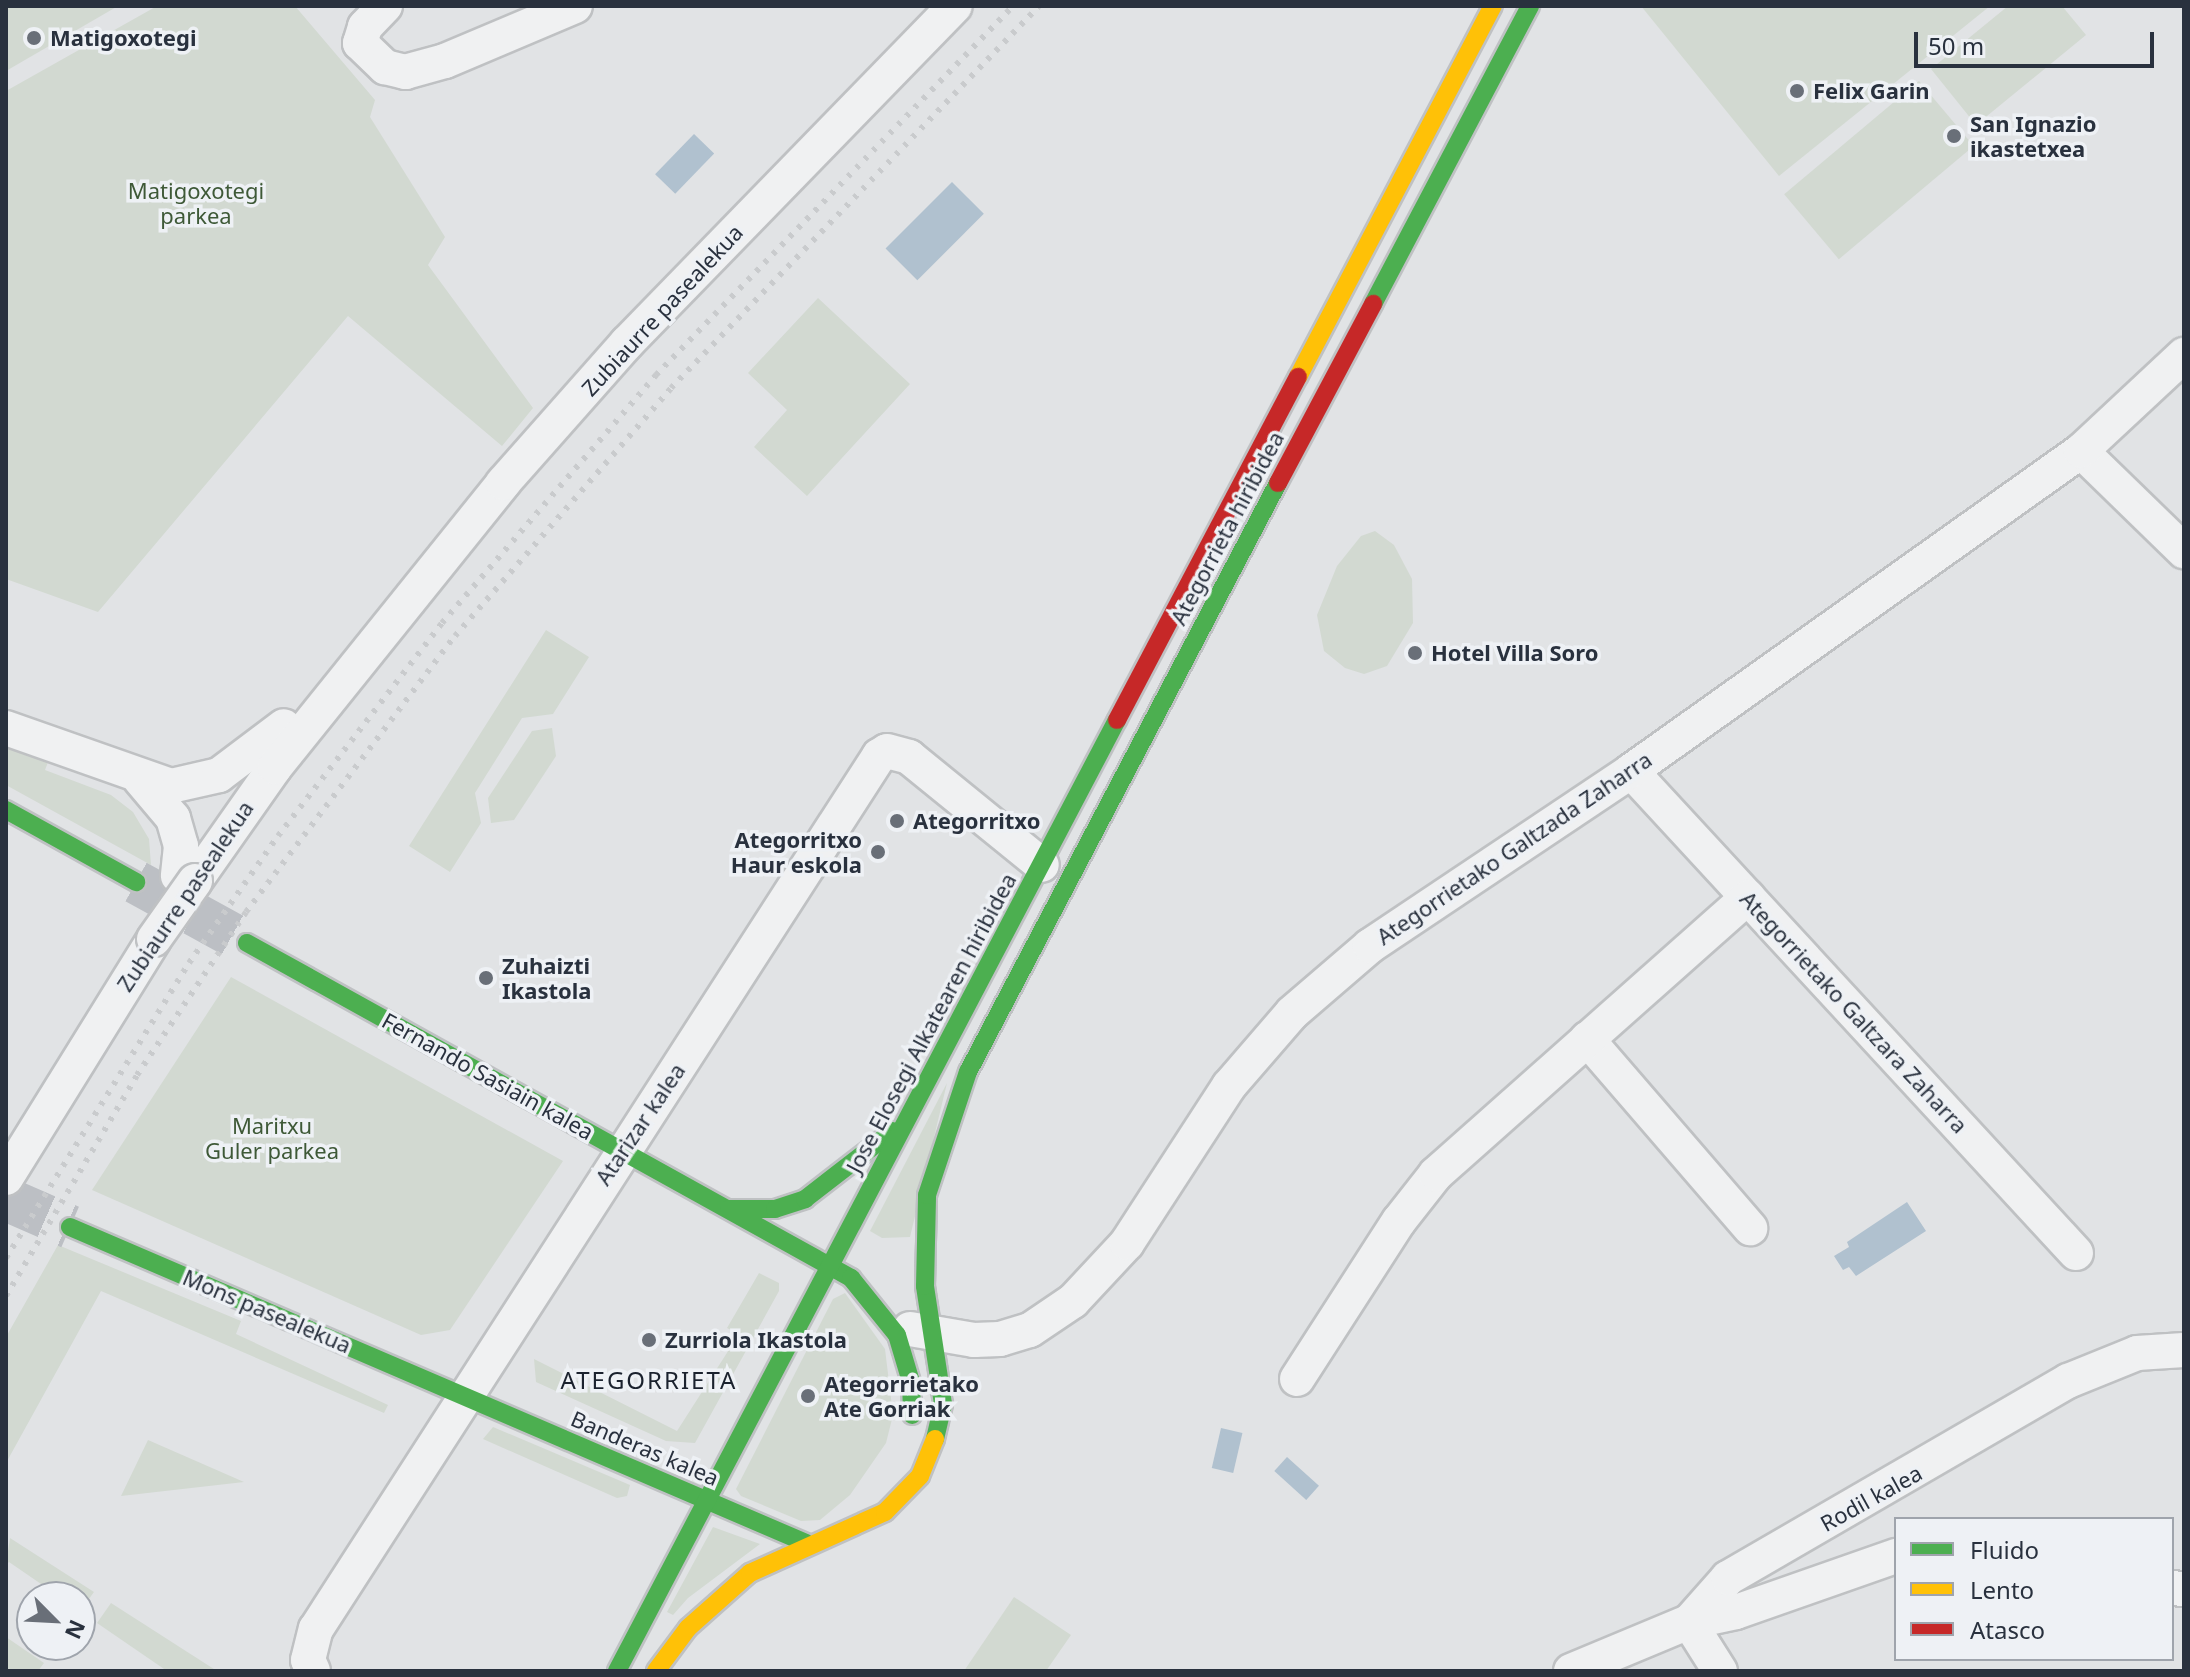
<!DOCTYPE html>
<html>
<head>
<meta charset="utf-8">
<style>
	body { margin:0 }
	#map { position:relative; width:2190px; height:1677px; overflow:hidden; background:#e1e3e5; font-family:"Noto Sans",sans-serif }
	div>[style] { position:absolute }
	.green>* { inset:0; background:#d2d9d1; transform-origin:0 0 }
	.water>* { inset:0; background:#b0c1cf; transform-origin:0 0 }
	.secondary-tunnel>* { height:44px; margin-top:-22px; transform-origin:0; background:repeating-linear-gradient(90deg,#bcbfc4 0 44px,transparent 0 66px) }
	.roads { filter:drop-shadow(2px 0 #bfc1c3) drop-shadow(-2px 0 #bfc1c3) drop-shadow(0 2px #bfc1c3) drop-shadow(0 -2px #bfc1c3) }
	.street>* { height:34px; margin:-17px; padding:0 17px; transform-origin:17px; border-radius:17px; background:#f0f1f2 }
	.fast>* { height:18px; margin:-9px; padding:0 9px; transform-origin:9px; border-radius:9px; background:#4caf50 }
	.slow>* { height:18px; margin:-9px; padding:0 9px; transform-origin:9px; border-radius:9px; background:#ffc107 }
	.jam>* { height:18px; margin:-9px; padding:0 9px; transform-origin:9px; border-radius:9px; background:#c62828 }
	.rail>* { height:6px; margin-top:-3px; transform-origin:0; background:repeating-linear-gradient(90deg,#c9cbcd 0 4px,transparent 0 12px) }
	.bridges { filter:drop-shadow(2px 0 #bfc1c3) drop-shadow(-2px 0 #bfc1c3) drop-shadow(0 2px #bfc1c3) drop-shadow(0 -2px #bfc1c3) }
	.street-bridge>* { height:34px; margin:-17px; padding:0 17px; transform-origin:17px; border-radius:17px; background:#f0f1f2 }
	.dots>* { width:22px; height:22px; translate:-50% -50%; box-sizing:border-box; border:4px solid #eef1f5; border-radius:50% }
	span { translate:-50% -50%; white-space:nowrap; text-align:center; line-height:1.15; -webkit-text-stroke:7px #eef1f5; paint-order:stroke }
	.poi-label { font-size:22px; color:#29313e; font-weight:700 }
	.left { translate:0 -50%; text-align:left }
	.right { translate:-100% -50%; text-align:right }
	.park-label { font-size:22px; color:#3e5937 }
	.street-label { font-size:22px; color:#29313e }
	.neighbourhood-label { font-size:24px; color:#1b222e; letter-spacing:2px }
	.frame { position:absolute; inset:0; border:8px solid #29313e; pointer-events:none }
	.legend { position:absolute; left:1894px; top:1517px; width:280px; height:144px; box-sizing:border-box; background:#eef1f5; border:2px solid #9fa4ac; margin:0; padding:10px 14px; list-style:none; font-size:24px; color:#29313e }
	.legend li { display:flex; align-items:center; gap:16px; height:40px }
	.legend b { width:40px; border:2px solid #9fa4ac }
	.north { position:absolute; left:16px; top:1581px; width:80px; height:80px; box-sizing:border-box; background:#eef1f5; border:2px solid #9fa4ac; border-radius:50%; rotate:114deg; font-size:22px; font-weight:700; line-height:32px; text-align:center; color:#29313e }
	.north::after { content:''; display:block; margin:auto; width:28px; height:36px; background:#696f78; clip-path:polygon(50% 0,100% 100%,50% 72%,0 100%) }
	.scale { position:absolute; left:1914px; top:32px; width:240px; height:36px; box-sizing:border-box; border:4px solid #29313e; border-top:0; padding-left:10px; font-size:24px; line-height:28px; white-space:nowrap; color:#29313e; -webkit-text-stroke:6px #eef1f5; paint-order:stroke }
</style>
</head>
<body>
<div id="map">
	<div class="green">
		<i style="clip-path:polygon(6px 6px,118px 6px,6px 71px)"></i>
		<i style="clip-path:polygon(157px 6px,295px 6px,375px 100px,370px 117px,445px 237px,428px 265px,533px 408px,502px 446px,348px 316px,98px 612px,6px 579px,6px 91px)"></i>
		<i style="clip-path:polygon(1641px 6px,1990px 6px,1779px 176px)"></i>
		<i style="clip-path:polygon(2008px 6px,2062px 6px,2086px 35px,1976px 125px,1931px 69px)"></i>
		<i style="left:1919px;top:81px;width:85px;height:176px;rotate:50deg"></i>
		<i style="clip-path:polygon(818px 298px,910px 384px,807px 496px,754px 447px,787px 410px,748px 373px)"></i>
		<i style="clip-path:polygon(1375px 531px,1394px 545px,1412px 579px,1413px 623px,1387px 666px,1364px 674px,1345px 668px,1324px 651px,1317px 615px,1337px 566px,1361px 536px)"></i>
		<i style="clip-path:polygon(546px 630px,589px 657px,553px 714px,522px 718px,475px 793px,481px 823px,450px 872px,409px 846px)"></i>
		<i style="clip-path:polygon(552px 728px,556px 756px,514px 820px,491px 823px,488px 798px,532px 731px)"></i>
		<i style="clip-path:polygon(6px 741px,50px 757px,45px 770px,111px 795px,133px 812px,149px 839px,151px 865px,6px 785px)"></i>
		<i style="clip-path:polygon(231px 977px,563px 1161px,450px 1330px,421px 1335px,92px 1190px)"></i>
		<i style="clip-path:polygon(947px 1083px,910px 1237px,882px 1238px,870px 1231px)"></i>
		<i style="clip-path:polygon(58px 1245px,241px 1321px,236px 1334px,388px 1405px,384px 1413px,101px 1291px,6px 1463px,6px 1337px)"></i>
		<i style="clip-path:polygon(759px 1273px,779px 1283px,779px 1291px,695px 1443px,666px 1441px,536px 1382px,534px 1359px,677px 1431px,739px 1334px,727px 1328px)"></i>
		<i style="clip-path:polygon(845px 1293px,885px 1349px,893px 1415px,886px 1443px,850px 1495px,820px 1520px,801px 1521px,741px 1496px,736px 1489px,833px 1299px)"></i>
		<i style="clip-path:polygon(493px 1427px,630px 1485px,627px 1496px,617px 1498px,483px 1439px)"></i>
		<i style="clip-path:polygon(148px 1440px,244px 1482px,121px 1496px)"></i>
		<i style="clip-path:polygon(713px 1527px,760px 1544px,688px 1598px,673px 1615px,667px 1612px)"></i>
		<i style="clip-path:polygon(10px 1538px,94px 1592px,80px 1611px,80px 1597px,60px 1597px,9px 1562px,6px 1565px)"></i>
		<i style="clip-path:polygon(1014px 1597px,1071px 1635px,1046px 1671px,964px 1671px)"></i>
		<i style="clip-path:polygon(111px 1603px,217px 1671px,167px 1671px,97px 1623px)"></i>
		<i style="clip-path:polygon(6px 1637px,44px 1663px,38px 1671px,6px 1671px)"></i>
	</div>
	<div class="water">
		<i style="left:694px;top:134px;width:28px;height:56px;rotate:44deg"></i>
		<i style="left:952px;top:182px;width:45px;height:94px;rotate:45deg"></i>
		<i style="clip-path:polygon(1907px 1202px,1926px 1231px,1856px 1276px,1849px 1267px,1843px 1270px,1834px 1256px,1849px 1247px,1847px 1242px)"></i>
		<i style="left:1221px;top:1428px;width:22px;height:41px;rotate:13deg"></i>
		<i style="left:1287px;top:1457px;width:43px;height:19px;rotate:42deg"></i>
	</div>
	<div class="secondary-tunnel">
		<i style="left:136px;top:882px;width:127px;rotate:28.8deg"></i>
		<i style="left:6px;top:1199px;width:70px;rotate:23.6deg"></i>
	</div>
	<div class="roads">
		<div class="street">
			<i style="left:385px;top:6px;width:29px;rotate:134deg"></i>
			<i style="left:365px;top:27px;width:17px;rotate:107deg"></i>
			<i style="left:360px;top:43px;width:35px;rotate:44deg"></i>
			<i style="left:385px;top:67px;width:21px;rotate:14deg"></i>
			<i style="left:405px;top:72px;width:41px;rotate:-15.4deg"></i>
			<i style="left:445px;top:61px;width:141px;rotate:-22.9deg"></i>
			<i style="left:2081px;top:451px;width:144px;rotate:44.2deg"></i>
			<i style="left:6px;top:728px;width:175px;rotate:19.4deg"></i>
			<i style="left:171px;top:786px;width:49px;rotate:-12.9deg"></i>
			<i style="left:219px;top:775px;width:81px;rotate:-37deg"></i>
			<i style="left:1631px;top:771px;width:656px;rotate:47.29deg"></i>
			<i style="left:140px;top:779px;width:51px;rotate:49.8deg"></i>
			<i style="left:173px;top:818px;width:29px;rotate:74deg"></i>
			<i style="left:181px;top:846px;width:30px;rotate:96deg"></i>
			<i style="left:195px;top:881px;width:139px;rotate:-54.9deg"></i>
			<i style="left:275px;top:767px;width:364px;rotate:-51.2deg"></i>
			<i style="left:503px;top:483px;width:187px;rotate:-48.5deg"></i>
			<i style="left:627px;top:343px;width:470px;rotate:-45.8deg"></i>
			<i style="left:1587px;top:1039px;width:250px;rotate:49.2deg"></i>
			<i style="left:6px;top:1178px;width:281px;rotate:-58.2deg"></i>
			<i style="left:910px;top:1329px;width:65px;rotate:9.8deg"></i>
			<i style="left:974px;top:1340px;width:26px;rotate:-2deg"></i>
			<i style="left:1000px;top:1339px;width:31px;rotate:-17deg"></i>
			<i style="left:1030px;top:1330px;width:52px;rotate:-34deg"></i>
			<i style="left:1073px;top:1301px;width:79px;rotate:-47deg"></i>
			<i style="left:1127px;top:1243px;width:187px;rotate:-57deg"></i>
			<i style="left:1229px;top:1086px;width:96px;rotate:-49.2deg"></i>
			<i style="left:1292px;top:1013px;width:103px;rotate:-40.7deg"></i>
			<i style="left:1370px;top:946px;width:314px;rotate:-33.8deg"></i>
			<i style="left:1631px;top:771px;width:552px;rotate:-35.42deg"></i>
			<i style="left:2081px;top:451px;width:141px;rotate:-43deg"></i>
			<i style="left:1297px;top:1379px;width:188px;rotate:-57.2deg"></i>
			<i style="left:1399px;top:1221px;width:60px;rotate:-51.8deg"></i>
			<i style="left:1436px;top:1174px;width:417px;rotate:-41.6deg"></i>
			<i style="left:2172px;top:1588px;width:12px;rotate:5deg"></i>
			<i style="left:1689px;top:1622px;width:48px;rotate:-12deg"></i>
			<i style="left:1736px;top:1612px;width:170px;rotate:-19.3deg"></i>
			<i style="left:1689px;top:1622px;width:58px;rotate:57.7deg"></i>
			<i style="left:313px;top:1671px;width:12px;rotate:-114deg"></i>
			<i style="left:308px;top:1660px;width:32px;rotate:-76deg"></i>
			<i style="left:316px;top:1629px;width:1039px;rotate:-57.18deg"></i>
			<i style="left:879px;top:756px;width:9px;rotate:-32deg"></i>
			<i style="left:887px;top:751px;width:23px;rotate:15deg"></i>
			<i style="left:909px;top:757px;width:171px;rotate:39.1deg"></i>
			<i style="left:1571px;top:1671px;width:128px;rotate:-22.6deg"></i>
			<i style="left:1689px;top:1622px;width:59px;rotate:-48.4deg"></i>
			<i style="left:1728px;top:1578px;width:393px;rotate:-30.1deg"></i>
			<i style="left:2068px;top:1381px;width:74px;rotate:-22.1deg"></i>
			<i style="left:2137px;top:1353px;width:47px;rotate:-3.7deg"></i>
		</div>
		<div class="fast">
			<i style="left:1373px;top:304px;width:337px;rotate:-62.2deg"></i>
			<i style="left:6px;top:810px;width:149px;rotate:29deg"></i>
			<i style="left:247px;top:943px;width:691px;rotate:29.01deg"></i>
			<i style="left:851px;top:1278px;width:73px;rotate:51.1deg"></i>
			<i style="left:897px;top:1335px;width:49px;rotate:73.4deg"></i>
			<i style="left:911px;top:1382px;width:33px;rotate:88deg"></i>
			<i style="left:729px;top:1209px;width:46px"></i>
			<i style="left:775px;top:1209px;width:32px;rotate:-18deg"></i>
			<i style="left:805px;top:1199px;width:111px;rotate:-37.7deg"></i>
			<i style="left:70px;top:1227px;width:801px;rotate:23.24deg"></i>
			<i style="left:935px;top:1439px;width:36px;rotate:-77deg"></i>
			<i style="left:943px;top:1404px;width:119px;rotate:-98.7deg"></i>
			<i style="left:925px;top:1286px;width:91px;rotate:-88.7deg"></i>
			<i style="left:927px;top:1195px;width:130px;rotate:-71.6deg"></i>
			<i style="left:968px;top:1072px;width:666px;rotate:-62.24deg"></i>
			<i style="left:617px;top:1671px;width:1074px;rotate:-62.27deg"></i>
		</div>
		<div class="slow">
			<i style="left:1298px;top:377px;width:419px;rotate:-62.3deg"></i>
			<i style="left:656px;top:1671px;width:54px;rotate:-53.3deg"></i>
			<i style="left:688px;top:1628px;width:83px;rotate:-41.6deg"></i>
			<i style="left:750px;top:1573px;width:148px;rotate:-24.3deg"></i>
			<i style="left:885px;top:1512px;width:50px;rotate:-45.8deg"></i>
			<i style="left:920px;top:1476px;width:40px;rotate:-68deg"></i>
		</div>
		<div class="jam">
			<i style="left:1278px;top:483px;width:203px;rotate:-62deg"></i>
			<i style="left:1117px;top:720px;width:388px;rotate:-62.2deg"></i>
		</div>
	</div>
	<div class="rail">
		<i style="left:6px;top:1258px;width:347px;rotate:-58.2deg"></i>
		<i style="left:189px;top:963px;width:155px;rotate:-55deg"></i>
		<i style="left:278px;top:836px;width:269px;rotate:-52.4deg"></i>
		<i style="left:442px;top:623px;width:328px;rotate:-49.2deg"></i>
		<i style="left:656px;top:375px;width:513px;rotate:-45.95deg"></i>
		<i style="left:6px;top:1296px;width:257px;rotate:-59.3deg"></i>
		<i style="left:137px;top:1075px;width:196px;rotate:-56.2deg"></i>
		<i style="left:246px;top:912px;width:346px;rotate:-52.9deg"></i>
		<i style="left:455px;top:636px;width:329px;rotate:-48.9deg"></i>
		<i style="left:671px;top:388px;width:530px;rotate:-46.07deg"></i>
	</div>
	<div class="bridges">
		<div class="street-bridge">
			<i style="left:154px;top:939px;width:71px;rotate:-54.7deg"></i>
		</div>
	</div>
	<div class="dots">
		<i style="left:34px;top:38px;background:#696f78"></i>
		<i style="left:1797px;top:91px;background:#696f78"></i>
		<i style="left:1954px;top:136px;background:#696f78"></i>
		<i style="left:1415px;top:653px;background:#696f78"></i>
		<i style="left:897px;top:821px;background:#696f78"></i>
		<i style="left:878px;top:852px;background:#696f78"></i>
		<i style="left:486px;top:978px;background:#696f78"></i>
		<i style="left:649px;top:1340px;background:#696f78"></i>
		<i style="left:808px;top:1396px;background:#696f78"></i>
	</div>
	<div class="poi-label">
		<span class="left" style="left:50px;top:38px">Matigoxotegi</span>
		<span class="left" style="left:1813px;top:91px">Felix Garin</span>
		<span class="left" style="left:1970px;top:136px">San Ignazio<br>ikastetxea</span>
		<span class="left" style="left:1431px;top:653px">Hotel Villa Soro</span>
		<span class="left" style="left:913px;top:821px">Ategorritxo</span>
		<span class="right" style="left:862px;top:852px">Ategorritxo<br>Haur eskola</span>
		<span class="left" style="left:502px;top:978px">Zuhaizti<br>Ikastola</span>
		<span class="left" style="left:665px;top:1340px">Zurriola Ikastola</span>
		<span class="left" style="left:824px;top:1396px">Ategorrietako<br>Ate Gorriak</span>
	</div>
	<div class="park-label">
		<span style="left:196px;top:203px">Matigoxotegi<br>parkea</span>
		<span style="left:272px;top:1138px">Maritxu<br>Guler parkea</span>
	</div>
	<div class="street-label">
		<span style="left:662px;top:310px;rotate:-47deg">Zubiaurre pasealekua</span>
		<span style="left:1227px;top:528px;rotate:-62deg">Ategorrieta hiribidea</span>
		<span style="left:1514px;top:848px;rotate:-34deg">Ategorrietako Galtzada Zaharra</span>
		<span style="left:185px;top:896px;rotate:-56deg">Zubiaurre pasealekua</span>
		<span style="left:1854px;top:1012px;rotate:47deg">Ategorrietako Galtzara Zaharra</span>
		<span style="left:931px;top:1023px;rotate:-62deg">Jose Elosegi Alkatearen hiribidea</span>
		<span style="left:488px;top:1076px;rotate:29deg">Fernando Sasiain kalea</span>
		<span style="left:640px;top:1124px;rotate:-56deg">Atarizar kalea</span>
		<span style="left:267px;top:1311px;rotate:23deg">Mons pasealekua</span>
		<span style="left:645px;top:1448px;rotate:23deg">Banderas kalea</span>
		<span style="left:1871px;top:1498px;rotate:-29deg">Rodil kalea</span>
	</div>
	<div class="neighbourhood-label">
		<span style="left:649px;top:1380px">ATEGORRIETA</span>
	</div>
	<div class="frame"></div>
	<ul class="legend">
	<li><b style="height:10px;background:#4caf50"></b>Fluido</li>
	<li><b style="height:10px;background:#ffc107"></b>Lento</li>
	<li><b style="height:10px;background:#c62828"></b>Atasco</li>
	</ul>
	<div class="north">N</div>
	<div class="scale">50 m</div>
</div>
</body>
</html>
